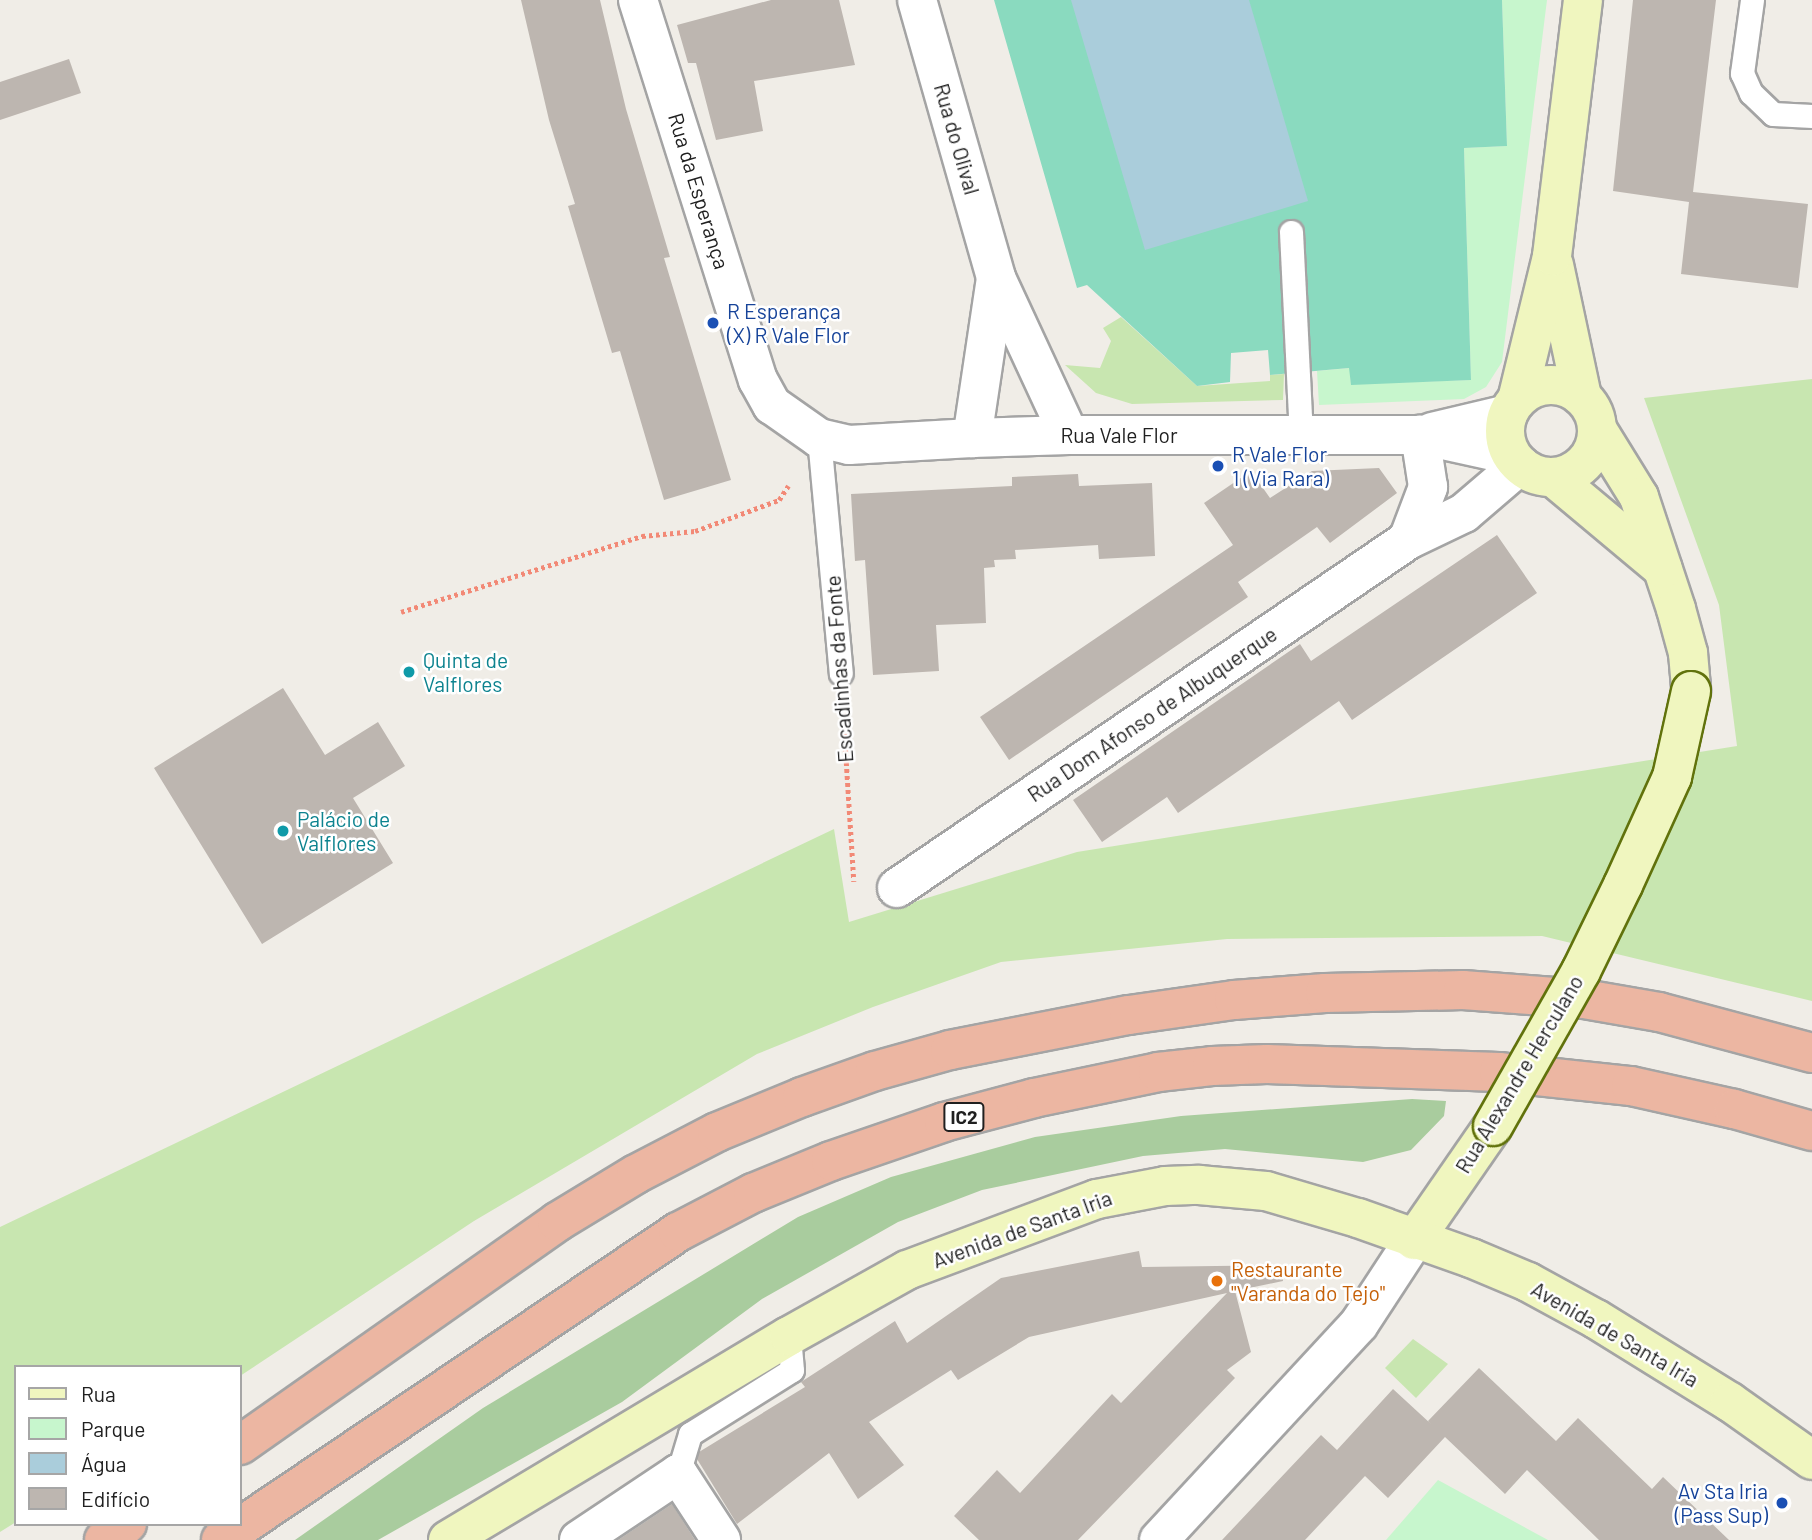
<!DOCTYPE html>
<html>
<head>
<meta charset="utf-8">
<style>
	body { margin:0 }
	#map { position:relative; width:1812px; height:1540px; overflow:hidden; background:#f0ede7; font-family:Barlow,sans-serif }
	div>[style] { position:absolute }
	.grass>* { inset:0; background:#c8e6b0 }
	.forest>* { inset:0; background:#a9cc9e }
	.park>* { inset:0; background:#c7f6cd }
	.pitch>* { inset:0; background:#8adabf }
	.water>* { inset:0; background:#aacddb }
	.building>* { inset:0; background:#bdb6b0 }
	.path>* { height:4.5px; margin-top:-2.25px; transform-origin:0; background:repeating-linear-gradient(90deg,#f28976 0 3.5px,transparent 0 7px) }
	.roads { filter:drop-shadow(2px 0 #a4a4a4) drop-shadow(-2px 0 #a4a4a4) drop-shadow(0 2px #a4a4a4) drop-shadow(0 -2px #a4a4a4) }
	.service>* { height:23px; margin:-11.5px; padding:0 11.5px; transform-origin:11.5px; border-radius:11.5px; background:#fff }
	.minor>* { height:38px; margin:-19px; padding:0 19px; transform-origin:19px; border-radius:19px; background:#fff }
	.tertiary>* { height:38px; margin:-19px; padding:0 19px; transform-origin:19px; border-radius:19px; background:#fff }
	.secondary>* { height:38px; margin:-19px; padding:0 19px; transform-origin:19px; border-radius:19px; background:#f0f6bf }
	.secondary>.ring { margin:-19px; padding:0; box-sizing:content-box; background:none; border:38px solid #f0f6bf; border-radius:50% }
	.trunk>* { height:38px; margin:-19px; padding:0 19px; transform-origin:19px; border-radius:19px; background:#ecb6a2 }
	.bridges { filter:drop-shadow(2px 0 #61720c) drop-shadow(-2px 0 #61720c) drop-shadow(0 2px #61720c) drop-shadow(0 -2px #61720c) }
	.secondary-bridge>* { height:38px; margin:-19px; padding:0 19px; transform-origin:19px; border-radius:19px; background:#f0f6bf }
	.dots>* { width:19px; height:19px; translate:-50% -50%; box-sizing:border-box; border:4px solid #fff; border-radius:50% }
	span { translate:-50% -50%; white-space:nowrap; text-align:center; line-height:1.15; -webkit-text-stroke:5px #fff; paint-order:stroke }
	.shield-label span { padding:2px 5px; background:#fff; border:2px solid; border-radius:5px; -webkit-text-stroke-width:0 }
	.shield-label { font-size:19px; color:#202020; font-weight:700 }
	.street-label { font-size:21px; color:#202020 }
	.transit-label { font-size:21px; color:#164399 }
	.left { translate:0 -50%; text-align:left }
	.right { translate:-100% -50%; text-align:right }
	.culture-label { font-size:21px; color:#0d838f }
	.food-label { font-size:21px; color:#c56008 }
	.legend { position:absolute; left:14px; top:1365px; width:228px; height:161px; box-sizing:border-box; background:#fff; border:2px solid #a6a6a6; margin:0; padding:9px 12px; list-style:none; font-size:21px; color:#202020 }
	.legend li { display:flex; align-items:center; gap:14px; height:35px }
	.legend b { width:35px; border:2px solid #a6a6a6 }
</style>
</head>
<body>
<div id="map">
	<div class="grass">
		<i style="clip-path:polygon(1121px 317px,1197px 386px,1270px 381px,1270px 375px,1284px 374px,1283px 400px,1132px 404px,1096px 393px,1065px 365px,1100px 368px,1111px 341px,1103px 328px)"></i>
		<i style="clip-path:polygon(1812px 379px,1812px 1001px,1542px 936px,1227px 939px,1001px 962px,873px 1007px,757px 1054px,474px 1221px,240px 1376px,240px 1367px,16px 1367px,16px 1522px,0 1532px,0 1227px,834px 829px,849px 922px,1077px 852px,1737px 746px,1719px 605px,1644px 398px)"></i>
		<i style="clip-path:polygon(1413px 1339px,1448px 1364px,1416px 1398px,1385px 1368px)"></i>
	</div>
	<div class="forest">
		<i style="clip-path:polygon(1412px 1099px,1446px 1101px,1444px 1116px,1411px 1150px,1363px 1162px,1225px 1149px,1143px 1156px,982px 1190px,898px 1222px,762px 1299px,622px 1402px,378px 1540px,295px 1540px,483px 1408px,798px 1217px,891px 1177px,1035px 1137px,1181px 1116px)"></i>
	</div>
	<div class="park">
		<i style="clip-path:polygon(1502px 0,1547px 0,1502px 362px,1486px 387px,1464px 399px,1319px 405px,1317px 371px,1350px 368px,1351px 384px,1471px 380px,1464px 148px,1507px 146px)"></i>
		<i style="clip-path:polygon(1438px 1480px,1548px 1540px,1386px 1540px)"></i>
	</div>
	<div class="pitch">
		<i style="clip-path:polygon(994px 0,1502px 0,1507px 146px,1464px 148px,1471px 380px,1351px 385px,1349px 368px,1270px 375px,1268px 350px,1231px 353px,1230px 382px,1197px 386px,1087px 285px,1077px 288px)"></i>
	</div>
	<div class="water">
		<i style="clip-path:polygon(1071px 0,1249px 0,1308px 201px,1145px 250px)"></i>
	</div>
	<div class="building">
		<i style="clip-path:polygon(521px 0,600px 0,626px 109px,670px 257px,664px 258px,731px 480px,664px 500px,620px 351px,612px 353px,568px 206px,575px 204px,549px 120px)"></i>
		<i style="clip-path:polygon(771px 0,839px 0,855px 65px,754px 81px,763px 131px,716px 140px,696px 63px,688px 63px,677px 25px)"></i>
		<i style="clip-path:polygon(1633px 0,1716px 0,1693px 192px,1808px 204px,1798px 288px,1681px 274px,1689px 202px,1613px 191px)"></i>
		<i style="clip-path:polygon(69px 59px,81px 93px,0 120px,0 82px)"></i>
		<i style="clip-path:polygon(1379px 468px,1397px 493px,1330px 543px,1317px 527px,1238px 582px,1248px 597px,1009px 760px,980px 717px,1233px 545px,1204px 503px,1251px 471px,1270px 498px,1312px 471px)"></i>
		<i style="clip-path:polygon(1078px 474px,1079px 486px,1152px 483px,1155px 556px,1099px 559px,1098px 545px,1015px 550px,1016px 559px,994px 560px,995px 567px,984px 568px,986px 623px,936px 625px,939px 671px,873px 675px,865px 560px,855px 561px,851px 494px,1012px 486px,1012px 477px)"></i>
		<i style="clip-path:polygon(1497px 535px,1537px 593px,1352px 720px,1339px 701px,1178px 813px,1167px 797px,1102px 842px,1073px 800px,1300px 644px,1311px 661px)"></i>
		<i style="clip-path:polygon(283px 688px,325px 755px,378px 722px,405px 766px,353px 798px,393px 863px,262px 944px,154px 768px)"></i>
		<i style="clip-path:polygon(1139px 1251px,1142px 1267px,1281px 1265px,1283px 1281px,1235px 1291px,1251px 1352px,1227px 1370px,1235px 1378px,1078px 1540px,979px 1540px,954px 1516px,997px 1470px,1020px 1493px,1112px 1394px,1121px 1403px,1227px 1293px,1029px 1337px,958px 1380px,951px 1370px,869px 1422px,904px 1465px,858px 1499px,829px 1453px,737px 1524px,697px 1459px,699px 1452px,805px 1387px,801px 1382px,895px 1321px,907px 1343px,1001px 1278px)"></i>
		<i style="clip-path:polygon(1479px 1368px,1556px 1441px,1578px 1418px,1652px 1489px,1663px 1477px,1729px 1540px,1599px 1540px,1527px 1470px,1505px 1494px,1445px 1437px,1388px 1498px,1365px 1476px,1305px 1540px,1222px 1540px,1321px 1435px,1337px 1450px,1393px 1389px,1431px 1424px,1428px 1421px)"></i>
		<i style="clip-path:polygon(672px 1504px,695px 1540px,618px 1540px)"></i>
	</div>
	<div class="path">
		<i style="left:401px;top:612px;width:253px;rotate:-17.5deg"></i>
		<i style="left:642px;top:536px;width:53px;rotate:-5.4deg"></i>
		<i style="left:695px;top:531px;width:90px;rotate:-20.3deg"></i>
		<i style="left:779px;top:500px;width:17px;rotate:-57deg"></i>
		<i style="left:843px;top:706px;width:176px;rotate:86.4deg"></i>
	</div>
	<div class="roads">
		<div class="service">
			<i style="left:1752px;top:0;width:74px;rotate:97.8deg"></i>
			<i style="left:1742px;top:73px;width:22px;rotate:66deg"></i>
			<i style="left:1751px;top:93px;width:30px;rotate:44deg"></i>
			<i style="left:1773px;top:114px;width:39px;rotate:3deg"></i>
			<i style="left:1291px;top:232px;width:203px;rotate:87.2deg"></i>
			<i style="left:819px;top:438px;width:236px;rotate:84.7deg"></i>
			<i style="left:678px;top:1474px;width:42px;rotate:-73.3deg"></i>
			<i style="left:690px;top:1434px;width:120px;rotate:-32.1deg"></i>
			<i style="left:792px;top:1370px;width:34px;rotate:-95deg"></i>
		</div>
		<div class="minor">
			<i style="left:638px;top:0;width:398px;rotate:72.5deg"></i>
			<i style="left:758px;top:380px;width:29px;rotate:61deg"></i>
			<i style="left:772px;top:405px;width:57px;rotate:35.1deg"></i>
			<i style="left:819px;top:438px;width:31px;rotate:13deg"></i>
			<i style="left:849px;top:445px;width:123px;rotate:-3.3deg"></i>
			<i style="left:1408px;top:540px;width:57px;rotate:-69.3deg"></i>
			<i style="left:1428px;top:487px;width:53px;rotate:-98.7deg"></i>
			<i style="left:897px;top:888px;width:618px;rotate:-34.26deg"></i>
			<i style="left:1408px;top:540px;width:62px;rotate:-25.7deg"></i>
			<i style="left:1464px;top:513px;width:74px;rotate:-40.6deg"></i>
			<i style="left:579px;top:1540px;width:119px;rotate:-33.7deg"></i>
			<i style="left:678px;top:1474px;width:79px;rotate:56.9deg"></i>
			<i style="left:1159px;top:1540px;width:294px;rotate:-47.2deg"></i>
			<i style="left:1359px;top:1324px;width:100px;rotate:-56.8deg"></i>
		</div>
		<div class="tertiary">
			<i style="left:917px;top:0;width:289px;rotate:74.1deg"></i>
			<i style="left:996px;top:278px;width:173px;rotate:65.1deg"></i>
			<i style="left:996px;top:278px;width:162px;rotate:98.5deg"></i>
			<i style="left:972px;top:438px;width:97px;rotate:-1.8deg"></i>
			<i style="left:1069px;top:435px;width:351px"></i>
			<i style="left:1420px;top:435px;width:93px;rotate:12.4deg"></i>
			<i style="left:1432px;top:432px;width:78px;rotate:-13.3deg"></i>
		</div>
		<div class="secondary">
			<i style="left:1554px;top:265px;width:135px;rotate:78deg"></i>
			<i class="ring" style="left:1505px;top:385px;width:54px;height:54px"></i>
			<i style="left:1517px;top:400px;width:148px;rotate:-76.3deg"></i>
			<i style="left:1552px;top:256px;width:258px;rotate:-83.1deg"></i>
			<i style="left:1597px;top:429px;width:80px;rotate:58.3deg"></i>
			<i style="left:1639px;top:497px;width:118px;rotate:71.7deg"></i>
			<i style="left:1676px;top:609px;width:46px;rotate:74.7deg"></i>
			<i style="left:1688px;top:653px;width:38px;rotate:85deg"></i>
			<i style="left:1553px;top:477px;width:143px;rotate:39.9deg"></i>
			<i style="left:1414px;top:1240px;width:139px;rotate:-55.3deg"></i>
			<i style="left:448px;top:1540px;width:397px;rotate:-30.9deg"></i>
			<i style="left:789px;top:1336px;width:135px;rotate:-29.2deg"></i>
			<i style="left:907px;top:1270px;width:203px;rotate:-20.5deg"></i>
			<i style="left:1097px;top:1199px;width:69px;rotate:-10.8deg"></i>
			<i style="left:1165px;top:1186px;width:34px;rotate:-2deg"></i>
			<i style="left:1199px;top:1185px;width:67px;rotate:5.1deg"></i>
			<i style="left:1266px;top:1191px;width:96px;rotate:16.4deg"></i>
			<i style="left:1358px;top:1218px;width:120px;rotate:19.5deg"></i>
			<i style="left:1471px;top:1258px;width:62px;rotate:22.8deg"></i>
			<i style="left:1528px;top:1282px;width:77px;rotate:28.6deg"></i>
			<i style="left:1596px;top:1319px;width:158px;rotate:31.8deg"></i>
			<i style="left:1730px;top:1402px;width:100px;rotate:35.3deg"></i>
		</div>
		<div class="trunk">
			<i style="left:240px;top:1445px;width:388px;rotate:-35.1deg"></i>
			<i style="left:557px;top:1222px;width:92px;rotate:-31.3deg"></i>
			<i style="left:636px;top:1174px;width:91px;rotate:-27.4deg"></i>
			<i style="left:717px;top:1132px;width:92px;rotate:-22.4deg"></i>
			<i style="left:802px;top:1097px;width:77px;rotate:-19.6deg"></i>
			<i style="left:875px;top:1071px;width:78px;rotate:-15.6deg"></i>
			<i style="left:950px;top:1050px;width:182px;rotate:-11.1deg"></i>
			<i style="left:1129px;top:1015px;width:106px;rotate:-8.1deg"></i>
			<i style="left:1234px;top:1000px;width:91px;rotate:-4.4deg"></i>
			<i style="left:1325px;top:993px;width:138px;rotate:-1.2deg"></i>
			<i style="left:1463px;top:990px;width:121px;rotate:4.3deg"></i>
			<i style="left:1584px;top:999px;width:76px;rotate:9.8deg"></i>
			<i style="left:1659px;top:1012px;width:158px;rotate:15deg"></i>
			<i style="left:104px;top:1540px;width:28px;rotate:-35deg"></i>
			<i style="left:221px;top:1540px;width:551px;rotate:-33.98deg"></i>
			<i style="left:678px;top:1232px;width:85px;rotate:-27.5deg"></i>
			<i style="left:753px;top:1193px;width:84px;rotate:-22.3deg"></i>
			<i style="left:831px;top:1161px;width:120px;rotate:-19deg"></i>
			<i style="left:944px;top:1122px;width:93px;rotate:-14.9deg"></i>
			<i style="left:1034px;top:1098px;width:127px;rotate:-11.8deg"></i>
			<i style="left:1158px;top:1072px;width:54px;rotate:-6.3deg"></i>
			<i style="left:1212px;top:1066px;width:55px;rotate:-2.1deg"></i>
			<i style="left:1267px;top:1064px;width:232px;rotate:2deg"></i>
			<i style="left:1499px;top:1072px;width:133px;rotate:6.1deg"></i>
			<i style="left:1631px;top:1086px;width:106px;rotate:12.6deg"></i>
			<i style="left:1734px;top:1109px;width:81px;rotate:15.8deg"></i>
		</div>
	</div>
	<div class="bridges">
		<div class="secondary-bridge">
			<i style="left:1493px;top:1126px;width:178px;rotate:-60.4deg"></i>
			<i style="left:1581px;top:971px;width:96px;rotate:-64deg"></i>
			<i style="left:1623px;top:885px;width:119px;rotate:-65.6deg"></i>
			<i style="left:1672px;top:777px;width:88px;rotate:-77.5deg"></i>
		</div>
	</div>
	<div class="dots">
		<i style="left:713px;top:323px;background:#1a4fb4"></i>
		<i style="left:1218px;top:466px;background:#1a4fb4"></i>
		<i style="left:409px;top:672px;background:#0f9aa8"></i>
		<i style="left:283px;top:831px;background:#0f9aa8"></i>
		<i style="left:1217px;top:1281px;background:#e8710a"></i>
		<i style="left:1782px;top:1503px;background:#1a4fb4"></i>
	</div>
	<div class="shield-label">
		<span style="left:964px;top:1117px">IC2</span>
	</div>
	<div class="street-label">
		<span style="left:957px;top:139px;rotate:74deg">Rua do Olival</span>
		<span style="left:699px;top:191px;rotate:73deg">Rua da Esperança</span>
		<span style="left:1119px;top:435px">Rua Vale Flor</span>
		<span style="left:839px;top:669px;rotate:-94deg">Escadinhas da Fonte</span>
		<span style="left:1152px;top:714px;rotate:-34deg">Rua Dom Afonso de Albuquerque</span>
		<span style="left:1519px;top:1074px;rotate:-59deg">Rua Alexandre Herculano</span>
		<span style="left:1022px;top:1229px;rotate:-20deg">Avenida de Santa Iria</span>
		<span style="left:1615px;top:1334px;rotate:30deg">Avenida de Santa Iria</span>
	</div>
	<div class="transit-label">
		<span class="left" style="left:727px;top:323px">R Esperança<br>(X) R Vale Flor</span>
		<span class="left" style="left:1232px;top:466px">R Vale Flor<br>1 (Via Rara)</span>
		<span class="right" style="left:1768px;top:1503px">Av Sta Iria<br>(Pass Sup)</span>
	</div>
	<div class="culture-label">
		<span class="left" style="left:423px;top:672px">Quinta de<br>Valflores</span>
		<span class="left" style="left:297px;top:831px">Palácio de<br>Valflores</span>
	</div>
	<div class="food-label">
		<span class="left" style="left:1231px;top:1281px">Restaurante<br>"Varanda do Tejo"</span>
	</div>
	<ul class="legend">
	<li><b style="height:9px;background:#f0f6bf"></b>Rua</li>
	<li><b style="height:19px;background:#c7f6cd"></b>Parque</li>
	<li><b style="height:19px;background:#aacddb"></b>Água</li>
	<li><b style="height:19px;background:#bdb6b0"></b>Edifício</li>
	</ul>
</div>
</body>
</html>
